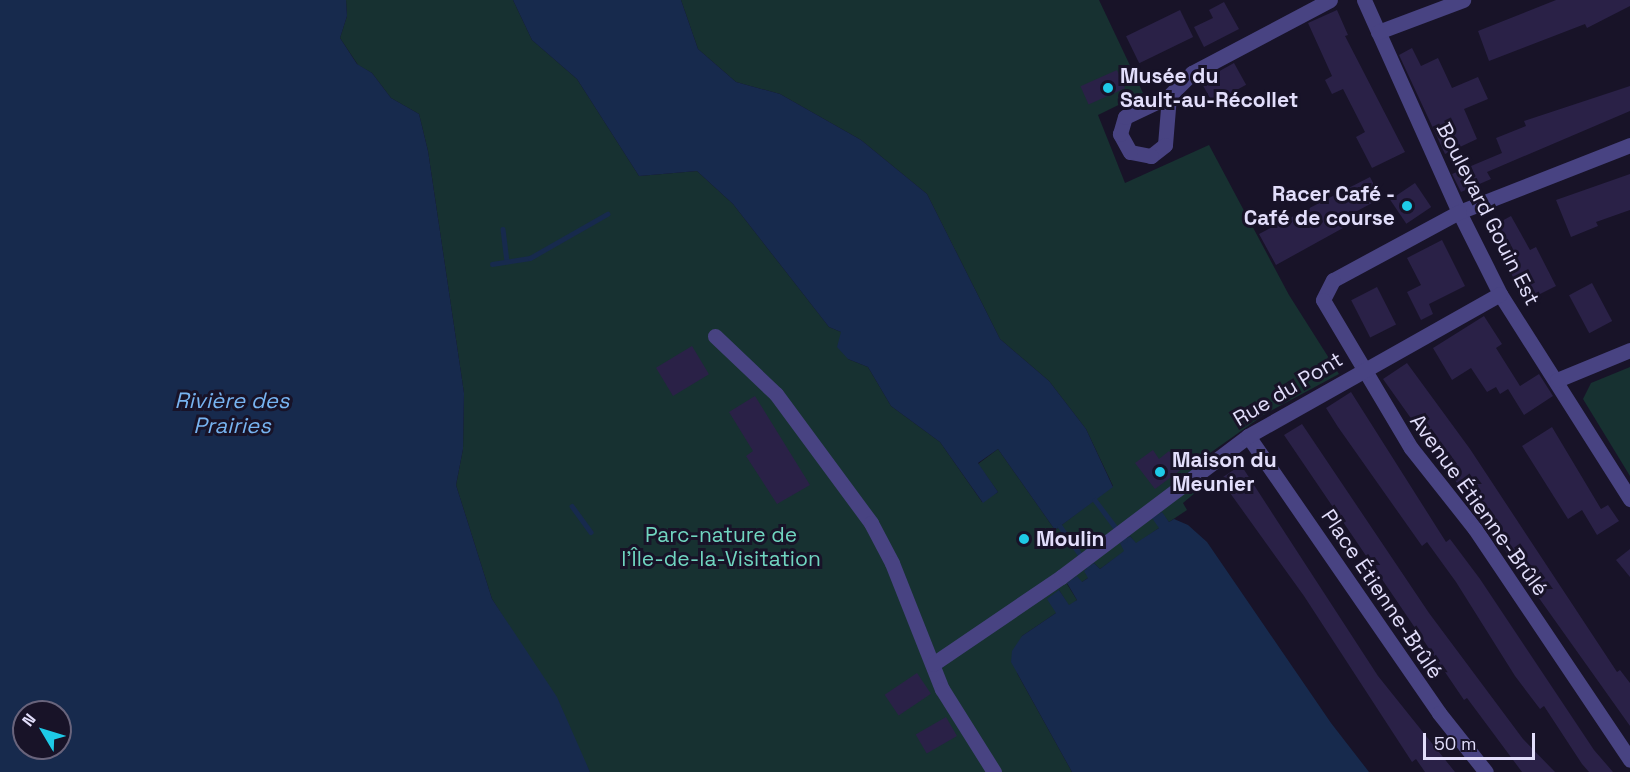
<!DOCTYPE html>
<html>
<head>
<meta charset="utf-8">
<style>
	body { margin:0 }
	#map { position:relative; width:1630px; height:772px; overflow:hidden; background:#181328; font-family:"Space Grotesk",sans-serif }
	div>[style] { position:absolute }
	.green>* { inset:0; background:#173131 }
	.water>* { inset:0; background:#172a4d }
	.stream>* { height:4.5px; margin:-2.25px; padding:0 2.25px; transform-origin:2.25px; border-radius:2.25px; background:#172a4d }
	.building>* { inset:0; background:#2a2147; transform-origin:0 0 }
	.minor>* { height:15px; margin:-7.5px; padding:0 7.5px; transform-origin:7.5px; border-radius:7.5px; background:#484382 }
	.dots>* { width:16px; height:16px; translate:-50% -50%; box-sizing:border-box; border:3px solid #181328; border-radius:50% }
	span { translate:-50% -50%; white-space:nowrap; text-align:center; line-height:1.15; -webkit-text-stroke:6px #181328; paint-order:stroke }
	.poi-label { font-size:21px; color:#e2defb; font-weight:700 }
	.left { translate:0 -50%; text-align:left }
	.right { translate:-100% -50%; text-align:right }
	.street-label { font-size:21px; color:#e2defb }
	.park-label { font-size:21px; color:#70d5c0 }
	.water-label { font-size:22px; color:#77b3f0; font-style:italic }
	.north { position:absolute; left:12px; top:700px; width:60px; height:60px; box-sizing:border-box; background:#181328; border:2px solid #69647c; border-radius:50%; rotate:308deg; font-size:16px; font-weight:700; line-height:24px; text-align:center; color:#e2defb }
	.north::after { content:''; display:block; margin:auto; width:21px; height:27px; background:#1ecae7; clip-path:polygon(50% 0,100% 100%,50% 72%,0 100%) }
	.scale { position:absolute; left:1423px; top:733px; width:112px; height:27px; box-sizing:border-box; border:3px solid #e2defb; border-top:0; padding-left:8px; font-size:18px; line-height:21px; white-space:nowrap; color:#e2defb; -webkit-text-stroke:4px #181328; paint-order:stroke }
</style>
</head>
<body>
<div id="map">
	<div class="green">
		<i style="clip-path:polygon(346px 0,513px 0,532px 40px,577px 79px,639px 176px,697px 171px,733px 204px,829px 327px,841px 332px,848px 359px,868px 367px,891px 406px,940px 442px,982px 502px,998px 492px,978px 464px,998px 449px,1055px 530px,1113px 486px,1086px 429px,1049px 381px,1000px 339px,927px 194px,861px 140px,780px 94px,736px 82px,698px 49px,681px 0,1099px 0,1143px 93px,1098px 115px,1125px 183px,1209px 145px,1289px 295px,1339px 374px,1265px 414px,1196px 463px,1209px 481px,1183px 503px,1187px 510px,1169px 522px,1161px 512px,1159px 528px,1136px 544px,1130px 536px,1121px 543px,1125px 551px,1100px 569px,1094px 563px,1088px 578px,1082px 582px,1067px 584px,1077px 600px,1069px 606px,1059px 590px,1056px 613px,1022px 636px,1017px 673px,1072px 772px,590px 772px,530px 659px,492px 599px,456px 485px,463px 449px,464px 393px,428px 151px,419px 114px,391px 98px,372px 73px,358px 65px,340px 38px,347px 16px)"></i>
		<i style="clip-path:polygon(1630px 367px,1630px 476px,1583px 399px,1591px 383px)"></i>
	</div>
	<div class="water">
		<i style="clip-path:polygon(evenodd,0 0,346px 0,347px 16px,340px 38px,357px 64px,372px 73px,391px 98px,419px 114px,428px 151px,464px 393px,463px 449px,456px 485px,492px 599px,557px 697px,590px 772px,0 772px,0 0,24px 712px,60px 712px,60px 748px,24px 748px,24px 712px)"></i>
		<i style="clip-path:polygon(513px 0,681px 0,698px 49px,736px 82px,780px 94px,861px 140px,927px 194px,1000px 339px,1049px 381px,1086px 429px,1113px 487px,1055px 530px,998px 449px,978px 463px,998px 492px,983px 503px,940px 442px,891px 406px,868px 367px,848px 359px,837px 347px,841px 332px,829px 327px,733px 204px,697px 171px,639px 176px,577px 79px,532px 40px)"></i>
		<i style="clip-path:polygon(1162px 512px,1169px 522px,1174px 519px,1188px 525px,1207px 542px,1331px 723px,1369px 772px,1072px 772px,1011px 662px,1012px 651px,1022px 636px,1056px 613px,1047px 599px,1059px 590px,1069px 605px,1077px 600px,1067px 583px,1077px 576px,1082px 582px,1088px 578px,1084px 571px,1094px 563px,1100px 569px,1124px 551px,1120px 543px,1130px 536px,1136px 543px,1159px 528px,1152px 518px)"></i>
	</div>
	<div class="stream">
		<i style="left:503px;top:229px;width:32px;rotate:83deg"></i>
		<i style="left:492px;top:264px;width:38px;rotate:-9deg"></i>
		<i style="left:530px;top:258px;width:89px;rotate:-29.7deg"></i>
		<i style="left:1095px;top:500px;width:50px;rotate:53.1deg"></i>
		<i style="left:572px;top:506px;width:32px;rotate:54deg"></i>
		<i style="left:1060px;top:526px;width:50px;rotate:54.7deg"></i>
	</div>
	<div class="building">
		<i style="clip-path:polygon(1556px 0,1630px 0,1630px 6px,1587px 28px,1585px 24px,1489px 61px,1478px 31px)"></i>
		<i style="clip-path:polygon(1224px 2px,1239px 29px,1204px 47px,1194px 27px,1213px 18px,1209px 10px)"></i>
		<i style="left:1180px;top:10px;width:30px;height:60px;rotate:64deg"></i>
		<i style="clip-path:polygon(1337px 10px,1348px 35px,1345px 36px,1405px 152px,1372px 168px,1356px 137px,1365px 132px,1343px 89px,1332px 94px,1325px 80px,1332px 76px,1308px 23px)"></i>
		<i style="clip-path:polygon(1412px 48px,1421px 66px,1438px 58px,1452px 88px,1478px 77px,1488px 99px,1464px 109px,1477px 139px,1445px 154px,1399px 55px)"></i>
		<i style="left:1234px;top:63px;width:25px;height:38px;rotate:61deg"></i>
		<i style="left:1117px;top:70px;width:20px;height:40px;rotate:66deg"></i>
		<i style="clip-path:polygon(1630px 86px,1630px 111px,1487px 172px,1491px 179px,1461px 192px,1452px 174px,1502px 153px,1496px 138px,1526px 126px,1524px 121px)"></i>
		<i style="clip-path:polygon(1630px 174px,1630px 210px,1596px 222px,1598px 226px,1571px 237px,1556px 200px)"></i>
		<i style="clip-path:polygon(1370px 177px,1381px 198px,1339px 221px,1343px 228px,1276px 265px,1259px 234px)"></i>
		<i style="left:1415px;top:183px;width:29px;height:30px;rotate:56deg"></i>
		<i style="clip-path:polygon(1511px 216px,1530px 250px,1536px 247px,1556px 286px,1526px 301px,1487px 229px)"></i>
		<i style="clip-path:polygon(1442px 240px,1465px 286px,1429px 304px,1433px 314px,1421px 320px,1407px 292px,1421px 285px,1407px 258px)"></i>
		<i style="left:1592px;top:283px;width:43px;height:26px;rotate:62deg"></i>
		<i style="left:1377px;top:287px;width:42px;height:29px;rotate:63deg"></i>
		<i style="clip-path:polygon(1484px 316px,1502px 344px,1496px 348px,1520px 386px,1539px 374px,1553px 396px,1524px 415px,1508px 389px,1500px 394px,1496px 387px,1487px 392px,1471px 368px,1452px 380px,1433px 348px)"></i>
		<i style="left:692px;top:346px;width:33px;height:42px;rotate:59deg"></i>
		<i style="clip-path:polygon(1407px 363px,1470px 449px,1617px 672px,1620px 670px,1630px 683px,1630px 726px,1383px 379px)"></i>
		<i style="clip-path:polygon(1351px 392px,1446px 542px,1450px 539px,1480px 579px,1594px 750px,1613px 772px,1589px 772px,1582px 764px,1544px 706px,1540px 709px,1515px 676px,1456px 582px,1427px 542px,1422px 546px,1338px 427px,1326px 408px)"></i>
		<i style="clip-path:polygon(755px 396px,810px 485px,777px 504px,746px 456px,753px 451px,729px 412px)"></i>
		<i style="clip-path:polygon(1302px 424px,1429px 613px,1523px 739px,1555px 772px,1522px 772px,1467px 698px,1464px 700px,1284px 435px)"></i>
		<i style="clip-path:polygon(1552px 427px,1601px 509px,1608px 505px,1619px 521px,1597px 535px,1582px 510px,1568px 519px,1522px 446px)"></i>
		<i style="clip-path:polygon(1153px 450px,1159px 459px,1169px 451px,1182px 469px,1155px 489px,1135px 463px)"></i>
		<i style="clip-path:polygon(1241px 465px,1378px 676px,1455px 772px,1425px 772px,1416px 759px,1412px 762px,1304px 596px,1220px 479px)"></i>
		<i style="clip-path:polygon(1630px 549px,1630px 577px,1616px 560px)"></i>
		<i style="left:917px;top:673px;width:25px;height:39px;rotate:56deg"></i>
		<i style="left:946px;top:717px;width:22px;height:35px;rotate:60deg"></i>
	</div>
	<div class="minor">
		<i style="left:1364px;top:0;width:232px;rotate:65.9deg"></i>
		<i style="left:1459px;top:212px;width:92px;rotate:63.4deg"></i>
		<i style="left:1500px;top:294px;width:243px;rotate:57.6deg"></i>
		<i style="left:1378px;top:32px;width:91px;rotate:-20.6deg"></i>
		<i style="left:1169px;top:96px;width:33px;rotate:-45deg"></i>
		<i style="left:1192px;top:73px;width:156px;rotate:-27.9deg"></i>
		<i style="left:1169px;top:96px;width:49px;rotate:94.7deg"></i>
		<i style="left:1165px;top:145px;width:18px;rotate:142deg"></i>
		<i style="left:1151px;top:156px;width:21px;rotate:-169deg"></i>
		<i style="left:1130px;top:152px;width:21px;rotate:-119deg"></i>
		<i style="left:1120px;top:134px;width:18px;rotate:-74deg"></i>
		<i style="left:1125px;top:117px;width:49px;rotate:-25.5deg"></i>
		<i style="left:1630px;top:145px;width:184px;rotate:158.6deg"></i>
		<i style="left:1459px;top:212px;width:143px;rotate:151.6deg"></i>
		<i style="left:1333px;top:280px;width:22px;rotate:117deg"></i>
		<i style="left:1323px;top:300px;width:172px;rotate:59.3deg"></i>
		<i style="left:1411px;top:448px;width:103px;rotate:51.7deg"></i>
		<i style="left:1475px;top:529px;width:278px;rotate:56.1deg"></i>
		<i style="left:715px;top:336px;width:84px;rotate:43.6deg"></i>
		<i style="left:776px;top:394px;width:160px;rotate:53.6deg"></i>
		<i style="left:871px;top:523px;width:45px;rotate:62.3deg"></i>
		<i style="left:892px;top:563px;width:136px;rotate:68.4deg"></i>
		<i style="left:942px;top:689px;width:98px;rotate:57.9deg"></i>
		<i style="left:1557px;top:380px;width:79px;rotate:-22.3deg"></i>
		<i style="left:1248px;top:436px;width:336px;rotate:55.4deg"></i>
		<i style="left:1439px;top:713px;width:75px;rotate:51.5deg"></i>
		<i style="left:933px;top:664px;width:155px;rotate:-34.2deg"></i>
		<i style="left:1061px;top:577px;width:234px;rotate:-37deg"></i>
		<i style="left:1248px;top:436px;width:289px;rotate:-29.4deg"></i>
	</div>
	<div class="dots">
		<i style="left:1108px;top:88px;background:#1ecae7"></i>
		<i style="left:1407px;top:206px;background:#1ecae7"></i>
		<i style="left:1160px;top:472px;background:#1ecae7"></i>
		<i style="left:1024px;top:539px;background:#1ecae7"></i>
	</div>
	<div class="poi-label">
		<span class="left" style="left:1120px;top:88px">Musée du<br>Sault-au-Récollet</span>
		<span class="right" style="left:1395px;top:206px">Racer Café -<br>Café de course</span>
		<span class="left" style="left:1172px;top:472px">Maison du<br>Meunier</span>
		<span class="left" style="left:1036px;top:539px">Moulin</span>
	</div>
	<div class="street-label">
		<span style="left:1488px;top:214px;rotate:63deg">Boulevard Gouin Est</span>
		<span style="left:1288px;top:389px;rotate:-31deg">Rue du Pont</span>
		<span style="left:1479px;top:505px;rotate:54deg">Avenue Étienne-Brûlé</span>
		<span style="left:1382px;top:594px;rotate:56deg">Place Étienne-Brûlé</span>
	</div>
	<div class="park-label">
		<span style="left:721px;top:547px">Parc-nature de<br>l'Île-de-la-Visitation</span>
	</div>
	<div class="water-label">
		<span style="left:232px;top:413px">Rivière des<br>Prairies</span>
	</div>
	<div class="north">N</div>
	<div class="scale">50 m</div>
</div>
</body>
</html>
